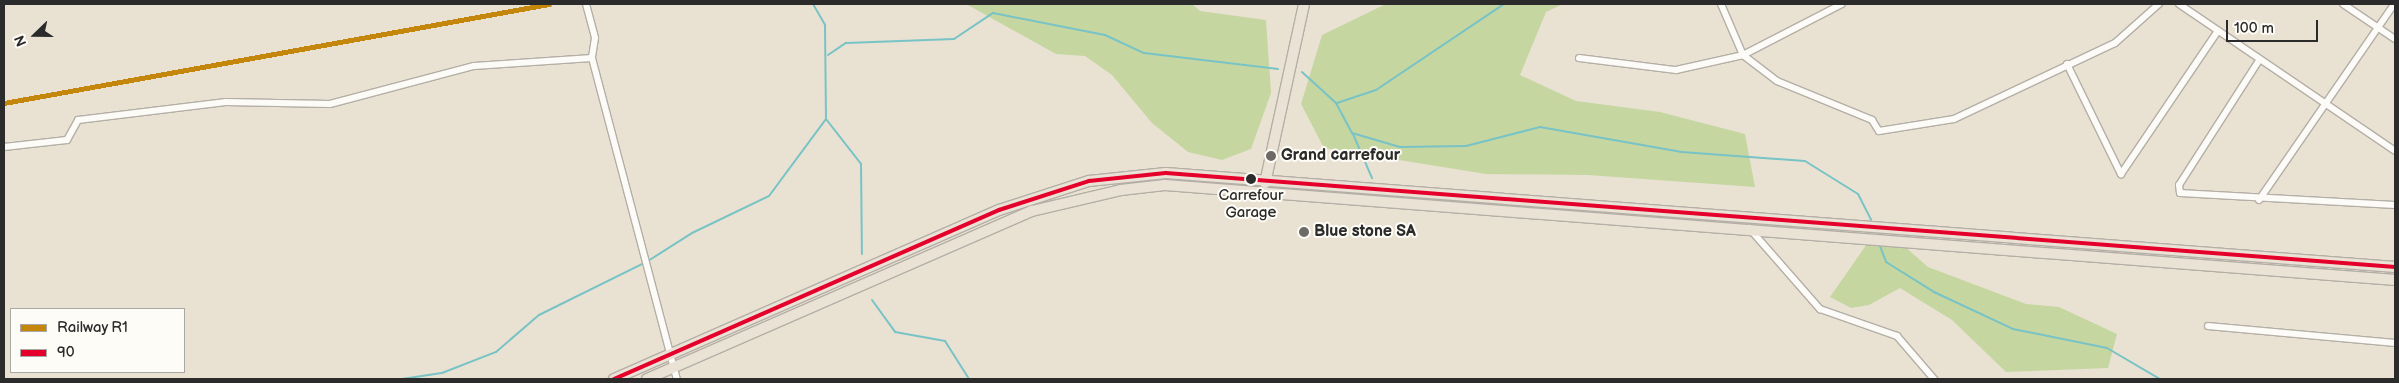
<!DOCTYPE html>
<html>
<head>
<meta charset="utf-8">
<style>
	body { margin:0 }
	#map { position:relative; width:2399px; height:383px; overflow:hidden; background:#e9e2d3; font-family:"Balsamiq Sans",sans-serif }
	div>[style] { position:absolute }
	.green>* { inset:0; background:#c5d6a1 }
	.stream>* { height:2px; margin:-1px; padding:0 1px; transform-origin:1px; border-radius:1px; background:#78c3c6 }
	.roads { filter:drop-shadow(1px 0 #b4afa6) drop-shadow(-1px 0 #b4afa6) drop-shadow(0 1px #b4afa6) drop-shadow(0 -1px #b4afa6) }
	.street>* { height:6px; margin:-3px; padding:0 3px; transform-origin:3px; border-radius:3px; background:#fcfbf8 }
	.primary>* { height:10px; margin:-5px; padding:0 5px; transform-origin:5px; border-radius:5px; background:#ebe2d6 }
	.bus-1>* { height:4px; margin:-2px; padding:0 2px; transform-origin:2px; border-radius:2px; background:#e4002b }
	.rail-1>* { height:5px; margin:-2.5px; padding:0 2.5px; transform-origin:2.5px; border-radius:2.5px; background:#c4870b }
	.dots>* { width:14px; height:14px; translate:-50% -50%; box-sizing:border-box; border:2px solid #fdfcf7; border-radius:50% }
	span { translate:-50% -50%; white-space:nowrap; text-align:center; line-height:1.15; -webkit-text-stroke:4px #fdfcf7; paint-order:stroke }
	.bus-label { font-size:15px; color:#2b2b2b }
	.poi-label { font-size:16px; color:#2b2b2b; font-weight:700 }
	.left { translate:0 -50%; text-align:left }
	.frame { position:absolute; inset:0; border:5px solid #2b2b2b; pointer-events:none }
	.legend { position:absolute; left:10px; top:308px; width:175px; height:65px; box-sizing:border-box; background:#fdfcf7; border:1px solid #a9a8a5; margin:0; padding:6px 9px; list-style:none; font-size:15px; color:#2b2b2b }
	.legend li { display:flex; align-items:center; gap:10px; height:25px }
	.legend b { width:25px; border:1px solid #a9a8a5 }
	.north { position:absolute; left:10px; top:10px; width:50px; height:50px; -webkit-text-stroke:4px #fdfcf7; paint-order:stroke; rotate:248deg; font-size:14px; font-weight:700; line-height:20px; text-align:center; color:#2b2b2b }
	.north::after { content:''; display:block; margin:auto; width:18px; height:22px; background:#2b2b2b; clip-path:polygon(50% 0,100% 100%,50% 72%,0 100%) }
	.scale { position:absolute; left:2226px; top:20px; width:92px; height:22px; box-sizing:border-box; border:2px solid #2b2b2b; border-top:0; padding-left:6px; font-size:15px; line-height:18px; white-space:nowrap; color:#2b2b2b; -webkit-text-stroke:4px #fdfcf7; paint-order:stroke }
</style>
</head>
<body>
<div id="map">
	<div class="green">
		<i style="clip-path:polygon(966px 4px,1192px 4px,1200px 11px,1266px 20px,1271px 93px,1251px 149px,1222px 160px,1188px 152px,1152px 123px,1112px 75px,1085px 56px,1056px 54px)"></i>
		<i style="clip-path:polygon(1386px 4px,1563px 4px,1546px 12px,1520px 75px,1576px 101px,1660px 112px,1745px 134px,1755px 187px,1588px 175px,1486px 174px,1324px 148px,1301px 104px,1322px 35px)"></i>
		<i style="clip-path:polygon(1869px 241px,1904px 246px,1928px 267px,2026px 304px,2059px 307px,2117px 334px,2108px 368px,2006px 372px,1952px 320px,1900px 288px,1869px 305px,1851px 308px,1830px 297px)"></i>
	</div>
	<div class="stream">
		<i style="left:813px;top:4px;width:24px;rotate:60deg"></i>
		<i style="left:825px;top:25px;width:94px;rotate:89.4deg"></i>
		<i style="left:826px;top:119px;width:57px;rotate:52.1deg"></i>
		<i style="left:861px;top:164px;width:90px;rotate:89.4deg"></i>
		<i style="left:828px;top:55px;width:22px;rotate:-34deg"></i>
		<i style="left:846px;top:43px;width:108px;rotate:-2.1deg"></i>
		<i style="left:954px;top:39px;width:47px;rotate:-33.7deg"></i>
		<i style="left:993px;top:13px;width:114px;rotate:11.1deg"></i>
		<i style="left:1105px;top:35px;width:43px;rotate:24.8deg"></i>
		<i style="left:1144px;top:53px;width:135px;rotate:6.8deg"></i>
		<i style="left:1302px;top:72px;width:46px;rotate:42.4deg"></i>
		<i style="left:1336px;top:103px;width:34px;rotate:62deg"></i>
		<i style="left:1352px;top:133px;width:50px;rotate:16.3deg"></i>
		<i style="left:1400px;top:147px;width:66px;rotate:-0.9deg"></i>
		<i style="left:1466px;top:146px;width:76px;rotate:-14.4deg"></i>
		<i style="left:1540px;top:127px;width:144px;rotate:10deg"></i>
		<i style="left:1682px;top:152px;width:123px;rotate:4.2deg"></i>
		<i style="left:1805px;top:161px;width:62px;rotate:31.9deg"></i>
		<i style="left:1858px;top:194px;width:29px;rotate:63deg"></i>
		<i style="left:1337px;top:103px;width:41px;rotate:-18.4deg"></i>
		<i style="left:1376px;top:90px;width:154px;rotate:-33.9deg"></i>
		<i style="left:1353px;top:134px;width:48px;rotate:66.6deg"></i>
		<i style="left:1880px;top:246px;width:17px;rotate:69deg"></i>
		<i style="left:1886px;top:262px;width:57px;rotate:32deg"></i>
		<i style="left:1934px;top:292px;width:87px;rotate:25.1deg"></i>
		<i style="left:2013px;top:329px;width:96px;rotate:11.4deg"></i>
		<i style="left:2107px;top:348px;width:61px;rotate:30.3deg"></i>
		<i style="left:648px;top:261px;width:52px;rotate:-32.5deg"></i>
		<i style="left:692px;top:233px;width:85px;rotate:-25.7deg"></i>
		<i style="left:769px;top:196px;width:96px;rotate:-53.5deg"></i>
		<i style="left:872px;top:300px;width:39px;rotate:54deg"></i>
		<i style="left:895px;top:332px;width:51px;rotate:10.2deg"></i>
		<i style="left:945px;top:341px;width:45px;rotate:57.7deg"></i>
		<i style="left:402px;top:379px;width:40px;rotate:-8.5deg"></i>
		<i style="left:442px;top:373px;width:58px;rotate:-21.3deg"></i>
		<i style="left:496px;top:352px;width:57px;rotate:-40.7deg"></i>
		<i style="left:539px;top:315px;width:117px;rotate:-26.3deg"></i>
	</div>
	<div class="roads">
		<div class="street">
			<i style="left:586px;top:4px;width:35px;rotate:75deg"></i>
			<i style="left:595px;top:38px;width:20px;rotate:99deg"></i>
			<i style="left:592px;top:58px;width:332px;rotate:75.2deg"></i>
			<i style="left:1721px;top:4px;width:56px;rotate:66.7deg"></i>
			<i style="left:1743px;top:55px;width:43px;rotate:37.4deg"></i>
			<i style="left:1777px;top:81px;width:103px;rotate:22.3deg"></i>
			<i style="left:1872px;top:120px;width:13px;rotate:58deg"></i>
			<i style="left:1879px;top:131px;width:76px;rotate:-9.1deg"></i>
			<i style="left:1954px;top:119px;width:178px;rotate:-25.3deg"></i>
			<i style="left:2115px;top:43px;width:59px;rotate:-41.6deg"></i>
			<i style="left:2179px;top:4px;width:261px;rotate:34.2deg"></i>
			<i style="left:2343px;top:4px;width:63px;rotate:33.9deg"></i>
			<i style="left:1579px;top:58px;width:98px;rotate:7.1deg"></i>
			<i style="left:1676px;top:70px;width:69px;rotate:-12.6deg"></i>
			<i style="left:1743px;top:55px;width:111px;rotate:-27.3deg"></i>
			<i style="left:2258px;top:62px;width:146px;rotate:122.7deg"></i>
			<i style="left:2179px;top:185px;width:8px;rotate:83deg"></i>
			<i style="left:2180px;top:193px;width:215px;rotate:3.2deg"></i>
			<i style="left:2067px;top:64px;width:123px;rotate:63.9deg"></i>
			<i style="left:2121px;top:174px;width:173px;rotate:-55.9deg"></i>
			<i style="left:4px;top:147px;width:63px;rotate:-6.3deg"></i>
			<i style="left:67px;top:140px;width:23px;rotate:-61deg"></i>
			<i style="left:78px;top:120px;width:149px;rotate:-6.9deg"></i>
			<i style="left:226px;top:102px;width:104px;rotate:1.1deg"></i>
			<i style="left:330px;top:104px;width:149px;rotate:-14.8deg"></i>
			<i style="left:474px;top:66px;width:118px;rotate:-3.9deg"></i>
			<i style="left:2259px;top:200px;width:238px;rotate:-55.4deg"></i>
			<i style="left:1749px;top:228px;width:108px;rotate:48.8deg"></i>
			<i style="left:1820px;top:309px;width:82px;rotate:19.3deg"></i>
			<i style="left:1897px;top:336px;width:57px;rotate:49.3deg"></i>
			<i style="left:2208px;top:326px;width:188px;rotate:5.2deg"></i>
		</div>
		<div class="primary">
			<i style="left:1265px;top:183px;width:183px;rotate:-77.7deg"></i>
			<i style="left:614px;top:379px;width:420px;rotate:-23.7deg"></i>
			<i style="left:999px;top:210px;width:95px;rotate:-17.9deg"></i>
			<i style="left:1089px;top:181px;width:77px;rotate:-5.9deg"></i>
			<i style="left:1166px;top:173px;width:1233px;rotate:4.37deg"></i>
			<i style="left:647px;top:379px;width:420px;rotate:-23.6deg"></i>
			<i style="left:1032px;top:211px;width:91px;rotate:-13.3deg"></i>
			<i style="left:1121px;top:190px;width:44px;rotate:-6.5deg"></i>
			<i style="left:1165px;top:185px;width:1234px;rotate:4.42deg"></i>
		</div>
	</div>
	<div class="bus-1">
		<i style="left:614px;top:379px;width:420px;rotate:-23.7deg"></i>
		<i style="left:999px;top:210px;width:95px;rotate:-17.9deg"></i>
		<i style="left:1089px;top:181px;width:77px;rotate:-5.9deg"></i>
		<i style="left:1166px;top:173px;width:1233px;rotate:4.37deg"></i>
	</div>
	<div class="rail-1">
		<i style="left:4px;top:103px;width:554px;rotate:-10.3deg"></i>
	</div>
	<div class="dots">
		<i style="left:1271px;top:156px;background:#6e6b66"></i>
		<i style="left:1251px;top:179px;background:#2b2b2b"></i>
		<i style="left:1304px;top:232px;background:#6e6b66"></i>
	</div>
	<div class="bus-label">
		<span style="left:1251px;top:204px">Carrefour<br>Garage</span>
	</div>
	<div class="poi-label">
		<span class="left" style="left:1281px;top:156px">Grand carrefour</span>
		<span class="left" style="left:1314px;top:232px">Blue stone SA</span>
	</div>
	<div class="frame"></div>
	<ul class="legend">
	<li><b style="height:6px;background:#c4870b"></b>Railway R1</li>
	<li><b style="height:6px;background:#e4002b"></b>90</li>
	</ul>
	<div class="north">N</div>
	<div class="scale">100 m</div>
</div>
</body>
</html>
